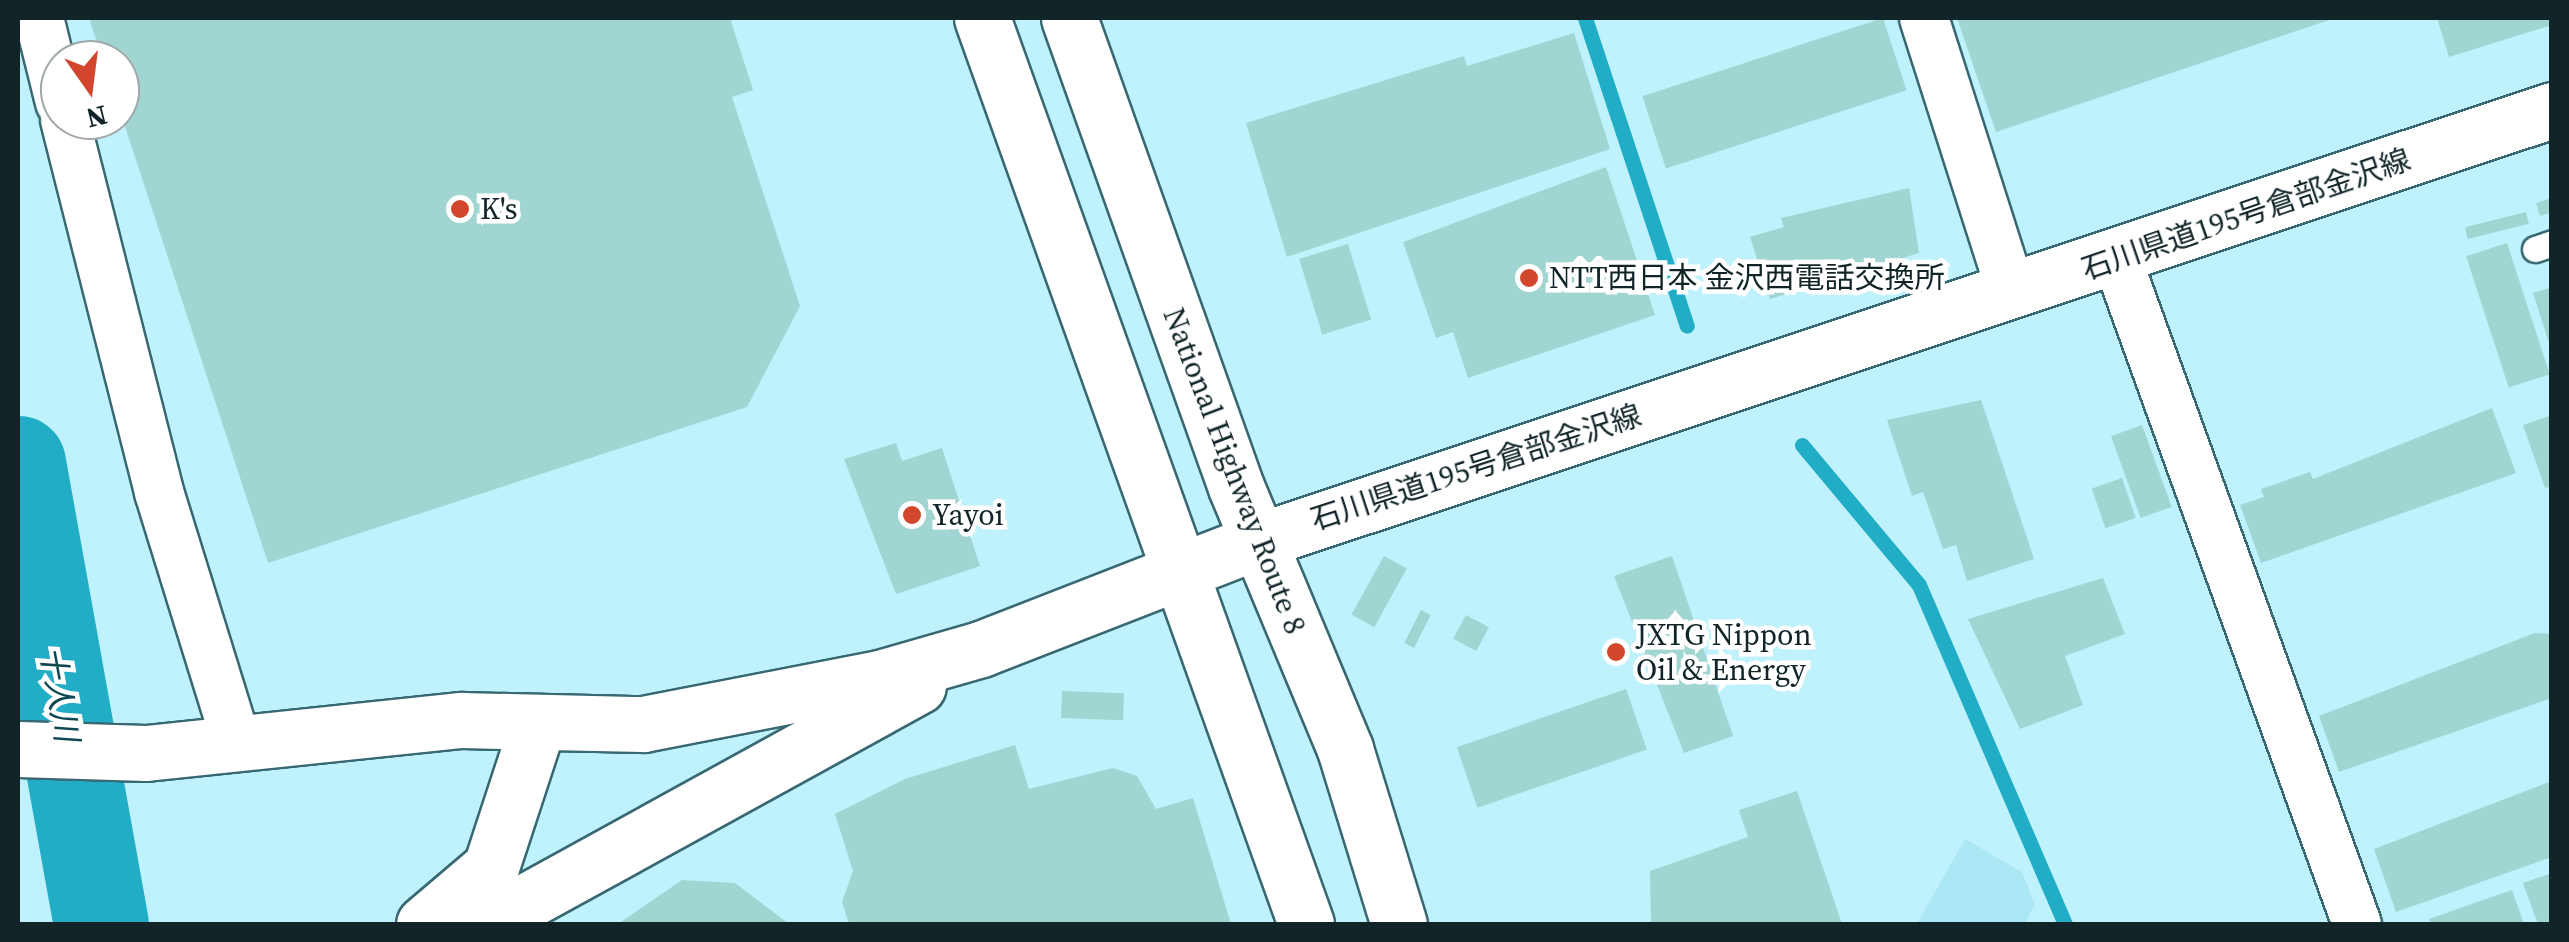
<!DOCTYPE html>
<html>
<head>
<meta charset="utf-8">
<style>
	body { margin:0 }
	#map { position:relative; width:2569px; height:942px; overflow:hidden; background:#bff2fd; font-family:"Source Serif 4","Noto Sans JP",serif }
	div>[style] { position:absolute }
	.built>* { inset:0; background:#abe7f4 }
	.stream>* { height:15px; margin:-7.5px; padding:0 7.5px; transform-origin:7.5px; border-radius:7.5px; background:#20adc5 }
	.river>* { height:95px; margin:-47.5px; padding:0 47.5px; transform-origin:47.5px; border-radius:47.5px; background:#20adc5 }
	.building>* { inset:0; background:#a0d5d2; transform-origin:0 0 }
	.roads { filter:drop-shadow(2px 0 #386872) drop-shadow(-2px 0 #386872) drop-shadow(0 2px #386872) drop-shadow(0 -2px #386872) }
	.lane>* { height:25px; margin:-12.5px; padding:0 12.5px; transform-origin:12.5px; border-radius:12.5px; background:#fff }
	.street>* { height:48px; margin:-24px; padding:0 24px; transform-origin:24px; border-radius:24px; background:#fff }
	.secondary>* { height:55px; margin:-27.5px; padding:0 27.5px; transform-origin:27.5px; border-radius:27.5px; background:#fff }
	.highway>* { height:55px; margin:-27.5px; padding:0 27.5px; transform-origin:27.5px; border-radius:27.5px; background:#fff }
	.dots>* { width:28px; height:28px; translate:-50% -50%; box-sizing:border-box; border:5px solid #fff; border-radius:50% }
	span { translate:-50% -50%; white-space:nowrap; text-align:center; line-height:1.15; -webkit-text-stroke:9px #fff; paint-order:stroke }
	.poi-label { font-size:30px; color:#112529 }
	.left { translate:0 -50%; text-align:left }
	.street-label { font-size:30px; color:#112529 }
	.water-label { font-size:32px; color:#0e4751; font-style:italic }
	.frame { position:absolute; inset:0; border:20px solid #112529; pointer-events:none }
	.north { position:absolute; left:40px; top:40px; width:100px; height:100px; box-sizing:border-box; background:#fff; border:2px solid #a0a8a9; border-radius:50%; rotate:166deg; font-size:28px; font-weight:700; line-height:40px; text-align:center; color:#112529 }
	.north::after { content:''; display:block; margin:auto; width:35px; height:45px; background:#d2462d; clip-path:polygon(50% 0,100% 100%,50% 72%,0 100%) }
</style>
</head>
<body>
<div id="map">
	<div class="built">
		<i style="clip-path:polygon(1965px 839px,2022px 872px,2035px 905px,2024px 924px,1918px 922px)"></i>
	</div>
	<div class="stream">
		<i style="left:1585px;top:18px;width:324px;rotate:71.7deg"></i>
		<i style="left:1802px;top:445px;width:182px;rotate:50.1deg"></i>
		<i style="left:1919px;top:585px;width:369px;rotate:66.7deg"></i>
	</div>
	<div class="river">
		<i style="left:18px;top:463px;width:468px;rotate:79.8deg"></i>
	</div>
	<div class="building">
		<i style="clip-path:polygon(89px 18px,730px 18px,753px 90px,732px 97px,800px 306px,747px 407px,268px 563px,120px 111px,120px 60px,103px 60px)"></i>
		<i style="left:1883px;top:18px;width:76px;height:253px;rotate:72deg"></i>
		<i style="clip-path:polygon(1957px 18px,2335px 18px,1996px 132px)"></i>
		<i style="clip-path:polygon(2437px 18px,2552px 18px,2552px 25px,2449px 57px)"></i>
		<i style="clip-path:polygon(1574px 33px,1610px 149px,1287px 257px,1246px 123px,1464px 56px,1467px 66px)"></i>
		<i style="clip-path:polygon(1606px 167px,1655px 315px,1468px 378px,1453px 332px,1436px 338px,1403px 242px)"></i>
		<i style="clip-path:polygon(1909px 188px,1919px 253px,1770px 299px,1750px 237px,1784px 227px,1781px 218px)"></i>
		<i style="clip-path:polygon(2552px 198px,2552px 212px,2540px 216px,2536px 203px)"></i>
		<i style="left:2526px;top:212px;width:12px;height:63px;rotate:76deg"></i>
		<i style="left:2507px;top:243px;width:138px;height:43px;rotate:72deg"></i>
		<i style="left:1348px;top:244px;width:79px;height:51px;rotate:73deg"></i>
		<i style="clip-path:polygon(2552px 287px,2552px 349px,2551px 349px,2533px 293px)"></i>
		<i style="clip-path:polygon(1981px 400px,2034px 559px,1967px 581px,1956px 545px,1943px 549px,1923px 492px,1912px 496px,1887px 420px)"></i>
		<i style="clip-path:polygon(2492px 408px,2516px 473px,2261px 563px,2240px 505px,2264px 497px,2261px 489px,2310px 472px,2313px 479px)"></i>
		<i style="clip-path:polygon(2552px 415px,2552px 486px,2545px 488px,2523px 425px)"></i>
		<i style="left:2142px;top:425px;width:87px;height:33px;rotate:70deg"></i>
		<i style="clip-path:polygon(896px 443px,902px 461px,942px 448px,980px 566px,896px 594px,844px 459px)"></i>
		<i style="left:2122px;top:478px;width:42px;height:32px;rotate:71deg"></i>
		<i style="left:1384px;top:556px;width:26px;height:67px;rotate:29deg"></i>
		<i style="clip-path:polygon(1672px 556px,1733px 736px,1684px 753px,1614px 576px)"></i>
		<i style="clip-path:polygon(2103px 578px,2125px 634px,2065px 656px,2083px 705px,2020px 729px,1968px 619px)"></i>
		<i style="left:1421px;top:610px;width:11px;height:37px;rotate:27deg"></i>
		<i style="left:1466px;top:615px;width:26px;height:27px;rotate:28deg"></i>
		<i style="clip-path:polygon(2535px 633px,2552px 634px,2552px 698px,2339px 772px,2319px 716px)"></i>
		<i style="left:1626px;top:689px;width:64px;height:179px;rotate:71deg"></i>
		<i style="left:1062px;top:691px;width:62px;height:27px;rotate:2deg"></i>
		<i style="clip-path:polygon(1015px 745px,1029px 789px,1113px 768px,1137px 776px,1156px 809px,1193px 798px,1231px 924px,849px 924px,842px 902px,853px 871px,835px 814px,905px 779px)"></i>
		<i style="clip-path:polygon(2552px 781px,2552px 857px,2396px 912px,2374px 849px)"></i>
		<i style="clip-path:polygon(1797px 791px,1842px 924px,1651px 924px,1650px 871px,1748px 837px,1739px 810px)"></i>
		<i style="clip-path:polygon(2552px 873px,2552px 924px,2538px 924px,2523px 883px)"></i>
		<i style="clip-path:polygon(682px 880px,735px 883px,789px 924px,618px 924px)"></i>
		<i style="clip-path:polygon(2512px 890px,2524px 924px,2431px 924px,2429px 919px)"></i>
	</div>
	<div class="roads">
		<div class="lane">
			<i style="left:2535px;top:249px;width:18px;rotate:-19deg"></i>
		</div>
		<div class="street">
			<i style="left:39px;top:18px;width:87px;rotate:76deg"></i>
			<i style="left:1924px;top:18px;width:289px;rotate:72.3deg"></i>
			<i style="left:65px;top:120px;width:384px;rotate:75.8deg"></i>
			<i style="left:159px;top:492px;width:264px;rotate:72.8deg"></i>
			<i style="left:2117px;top:259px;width:707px;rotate:70.16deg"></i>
		</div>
		<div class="secondary">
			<i style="left:18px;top:749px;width:128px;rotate:1.8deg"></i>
			<i style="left:146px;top:753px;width:317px;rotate:-6deg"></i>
			<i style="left:461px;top:720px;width:182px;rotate:1.3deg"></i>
			<i style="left:643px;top:724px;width:241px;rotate:-11deg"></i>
			<i style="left:880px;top:678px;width:105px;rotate:-16deg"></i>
			<i style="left:981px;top:649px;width:297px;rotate:-21.3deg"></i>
			<i style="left:1258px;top:541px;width:1364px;rotate:-18.42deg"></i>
			<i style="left:424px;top:924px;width:88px;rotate:-40.4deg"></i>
			<i style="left:491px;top:867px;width:151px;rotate:-71.9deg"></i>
			<i style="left:485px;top:924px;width:494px;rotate:-28.8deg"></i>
		</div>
		<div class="highway">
			<i style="left:982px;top:18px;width:962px;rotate:70.32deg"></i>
			<i style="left:1069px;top:18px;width:498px;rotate:70.4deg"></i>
			<i style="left:1236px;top:487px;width:284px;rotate:67.4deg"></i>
			<i style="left:1345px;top:749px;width:183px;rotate:72.9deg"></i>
		</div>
	</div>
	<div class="dots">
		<i style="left:460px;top:209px;background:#d2462d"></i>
		<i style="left:1529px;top:278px;background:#d2462d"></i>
		<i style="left:912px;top:515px;background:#d2462d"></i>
		<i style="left:1616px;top:652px;background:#d2462d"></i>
	</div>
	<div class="poi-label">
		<span class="left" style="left:480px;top:209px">K's</span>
		<span class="left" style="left:1549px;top:278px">NTT西日本 金沢西電話交換所</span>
		<span class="left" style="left:932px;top:515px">Yayoi</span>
		<span class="left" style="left:1636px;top:652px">JXTG Nippon<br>Oil &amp; Energy</span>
	</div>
	<div class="street-label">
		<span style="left:2246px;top:215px;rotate:-19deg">石川県道195号倉部金沢線</span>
		<span style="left:1476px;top:468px;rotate:-18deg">石川県道195号倉部金沢線</span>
		<span style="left:1234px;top:471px;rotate:69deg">National Highway Route 8</span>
	</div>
	<div class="water-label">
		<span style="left:59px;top:694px;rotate:80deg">十人川</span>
	</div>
	<div class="frame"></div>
	<div class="north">N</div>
</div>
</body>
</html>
